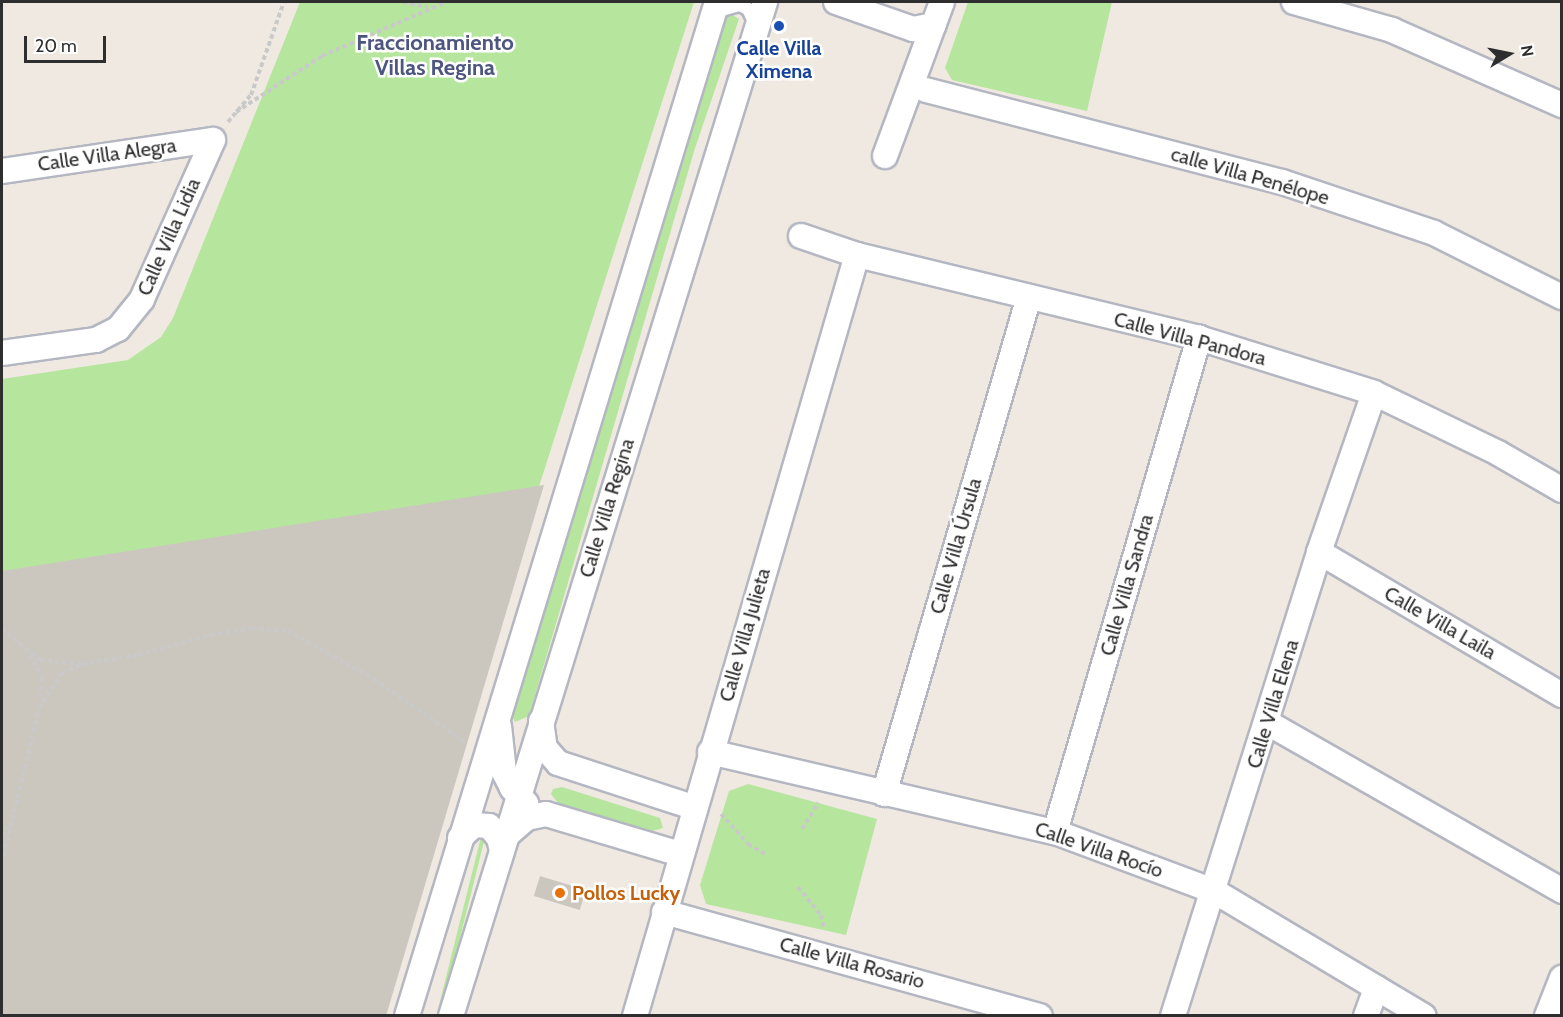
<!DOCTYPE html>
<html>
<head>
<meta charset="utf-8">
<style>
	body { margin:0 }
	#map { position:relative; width:1563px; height:1017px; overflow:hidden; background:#efe9e1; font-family:Cabin,sans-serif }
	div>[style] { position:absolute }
	.green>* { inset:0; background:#b6e59e; transform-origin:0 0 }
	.building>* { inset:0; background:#cbc7bf; transform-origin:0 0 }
	.path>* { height:4px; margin-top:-2px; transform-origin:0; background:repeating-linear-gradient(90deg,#c9c9c9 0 4.5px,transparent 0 7.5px) }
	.roads { filter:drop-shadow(2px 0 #b4b7c1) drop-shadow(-2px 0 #b4b7c1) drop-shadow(0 2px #b4b7c1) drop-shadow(0 -2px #b4b7c1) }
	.lane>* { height:12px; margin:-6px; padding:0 6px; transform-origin:6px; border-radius:6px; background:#fff }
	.street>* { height:24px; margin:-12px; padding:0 12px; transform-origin:12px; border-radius:12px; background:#fff }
	.dots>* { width:16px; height:16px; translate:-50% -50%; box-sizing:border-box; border:3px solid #fff; border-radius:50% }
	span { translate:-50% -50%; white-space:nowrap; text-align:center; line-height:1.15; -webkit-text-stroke:5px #fff; paint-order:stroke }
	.transit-label { font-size:20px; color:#164399; font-weight:700 }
	.street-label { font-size:20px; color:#2e2e2e }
	.food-label { font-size:20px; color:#c56008; font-weight:700 }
	.left { translate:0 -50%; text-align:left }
	.quarter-label { font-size:22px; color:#4d5680; font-weight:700 }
	.frame { position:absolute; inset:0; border:3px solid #2e2e2e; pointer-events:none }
	.north { position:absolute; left:1479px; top:24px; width:60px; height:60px; -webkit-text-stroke:4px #fff; paint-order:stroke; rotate:80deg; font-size:16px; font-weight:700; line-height:24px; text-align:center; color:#2e2e2e }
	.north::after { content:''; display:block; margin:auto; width:21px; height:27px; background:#2e2e2e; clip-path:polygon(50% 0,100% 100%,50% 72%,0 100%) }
	.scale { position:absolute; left:24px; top:36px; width:82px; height:27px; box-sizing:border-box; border:3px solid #2e2e2e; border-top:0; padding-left:8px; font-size:18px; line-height:21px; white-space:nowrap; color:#2e2e2e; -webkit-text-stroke:4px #fff; paint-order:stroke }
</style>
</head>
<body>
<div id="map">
	<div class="green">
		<i style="clip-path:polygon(300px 2px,694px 2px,535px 499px,380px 1015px,2px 1015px,2px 379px,128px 360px,161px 337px,173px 318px)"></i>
		<i style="clip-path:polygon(968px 2px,1112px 2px,1087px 111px,952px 80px,945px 68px)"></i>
		<i style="clip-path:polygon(728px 12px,739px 19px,695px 148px,529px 716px,515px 722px,510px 711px)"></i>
		<i style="clip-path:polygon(748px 784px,877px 819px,846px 935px,706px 904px,700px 885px,729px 791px)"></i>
		<i style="clip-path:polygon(562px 787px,660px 818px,663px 828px,652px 831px,558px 803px,551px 794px,553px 789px)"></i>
		<i style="left:481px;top:837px;width:4px;height:188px;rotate:14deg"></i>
	</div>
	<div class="building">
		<i style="clip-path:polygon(544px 485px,386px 1016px,2px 1016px,2px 571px)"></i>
		<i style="left:540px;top:876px;width:48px;height:21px;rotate:17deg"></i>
	</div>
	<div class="path">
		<i style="left:403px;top:2px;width:25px;rotate:11deg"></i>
		<i style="left:236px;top:112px;width:103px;rotate:-33.1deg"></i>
		<i style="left:322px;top:56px;width:135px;rotate:-23.5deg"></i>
		<i style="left:228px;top:122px;width:35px;rotate:-50deg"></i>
		<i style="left:251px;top:95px;width:99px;rotate:-70.5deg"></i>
		<i style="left:2px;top:629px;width:49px;rotate:39.2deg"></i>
		<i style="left:40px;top:660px;width:42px;rotate:5.4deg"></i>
		<i style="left:82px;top:664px;width:57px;rotate:-9.1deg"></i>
		<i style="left:138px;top:655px;width:76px;rotate:-15.3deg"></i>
		<i style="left:211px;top:635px;width:42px;rotate:-9.7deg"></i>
		<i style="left:252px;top:628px;width:35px;rotate:5deg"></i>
		<i style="left:287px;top:631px;width:99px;rotate:28.9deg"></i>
		<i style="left:374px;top:679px;width:112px;rotate:34.8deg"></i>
		<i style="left:30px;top:655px;width:26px;rotate:62deg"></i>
		<i style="left:42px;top:678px;width:23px;rotate:95deg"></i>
		<i style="left:721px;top:814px;width:40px;rotate:48deg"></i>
		<i style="left:748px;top:844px;width:20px;rotate:30deg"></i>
		<i style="left:802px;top:829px;width:31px;rotate:-58deg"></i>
		<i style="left:2px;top:836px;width:11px;rotate:-56deg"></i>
		<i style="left:2px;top:863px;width:159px;rotate:-76.6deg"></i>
		<i style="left:39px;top:708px;width:42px;rotate:-56.7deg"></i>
		<i style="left:62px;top:673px;width:21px;rotate:-23deg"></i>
		<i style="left:798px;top:887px;width:36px;rotate:51deg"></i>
		<i style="left:821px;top:915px;width:15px;rotate:79deg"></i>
	</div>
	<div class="roads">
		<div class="lane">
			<i style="left:715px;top:12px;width:26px;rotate:-16deg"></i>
			<i style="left:740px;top:5px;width:9px;rotate:27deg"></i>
			<i style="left:748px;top:9px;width:19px;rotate:65deg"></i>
		</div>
		<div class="street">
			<i style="left:836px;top:2px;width:82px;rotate:19.3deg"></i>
			<i style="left:913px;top:29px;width:21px;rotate:-11deg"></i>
			<i style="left:1294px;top:2px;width:102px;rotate:15.9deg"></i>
			<i style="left:1392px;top:30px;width:186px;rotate:23.8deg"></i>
			<i style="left:926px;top:90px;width:368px;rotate:14.5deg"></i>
			<i style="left:1282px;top:182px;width:160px;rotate:18.5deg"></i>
			<i style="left:1434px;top:233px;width:143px;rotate:26.6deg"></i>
			<i style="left:885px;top:156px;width:164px;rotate:-69.7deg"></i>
			<i style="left:2px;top:171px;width:213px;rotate:-8.4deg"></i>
			<i style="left:801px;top:236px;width:59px;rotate:18.7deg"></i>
			<i style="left:857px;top:255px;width:352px;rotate:13.6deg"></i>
			<i style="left:1199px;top:338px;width:183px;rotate:17.4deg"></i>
			<i style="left:1374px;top:393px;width:138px;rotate:25.8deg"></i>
			<i style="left:1498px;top:453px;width:74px;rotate:30deg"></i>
			<i style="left:2px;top:353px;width:95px;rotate:-7.9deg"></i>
			<i style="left:96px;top:340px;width:25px;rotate:-27deg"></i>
			<i style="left:118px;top:329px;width:38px;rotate:-51deg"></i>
			<i style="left:142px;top:299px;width:174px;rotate:-65.9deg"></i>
			<i style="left:1319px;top:552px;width:282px;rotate:30.5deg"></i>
			<i style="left:541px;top:721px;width:27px;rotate:82deg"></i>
			<i style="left:545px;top:748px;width:20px;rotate:49deg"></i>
			<i style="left:558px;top:763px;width:142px;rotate:18.1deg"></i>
			<i style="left:1268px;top:723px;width:339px;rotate:29.7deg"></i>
			<i style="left:499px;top:726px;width:46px;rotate:83.8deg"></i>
			<i style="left:504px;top:772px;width:18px;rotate:63deg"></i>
			<i style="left:512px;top:788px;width:21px;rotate:47deg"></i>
			<i style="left:710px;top:752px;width:354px;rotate:13.1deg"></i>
			<i style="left:1055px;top:832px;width:170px;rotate:20.4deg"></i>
			<i style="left:1214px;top:891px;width:244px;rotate:30.8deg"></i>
			<i style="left:884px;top:794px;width:518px;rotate:-73.74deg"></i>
			<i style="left:1055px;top:832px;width:515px;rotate:-73.75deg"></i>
			<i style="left:506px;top:836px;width:28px;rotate:-41deg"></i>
			<i style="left:527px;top:818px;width:19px;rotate:-12deg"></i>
			<i style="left:546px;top:814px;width:140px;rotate:16.6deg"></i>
			<i style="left:460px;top:838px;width:19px;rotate:-43deg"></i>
			<i style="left:474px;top:825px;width:15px;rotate:4deg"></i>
			<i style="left:489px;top:826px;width:16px;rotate:50deg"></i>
			<i style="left:499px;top:838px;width:13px;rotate:77deg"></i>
			<i style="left:664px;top:912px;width:390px;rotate:15.5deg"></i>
			<i style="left:407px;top:1016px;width:1060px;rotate:-73deg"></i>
			<i style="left:451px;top:1016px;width:1062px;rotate:-72.79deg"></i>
			<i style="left:635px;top:1016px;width:793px;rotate:-73.74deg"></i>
			<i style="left:1173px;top:1016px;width:486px;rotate:-72.5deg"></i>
			<i style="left:1319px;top:552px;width:168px;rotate:-70.9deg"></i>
			<i style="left:1366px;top:1016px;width:30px;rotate:-70deg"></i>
			<i style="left:1547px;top:1016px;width:41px;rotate:-68.5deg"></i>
		</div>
	</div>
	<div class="dots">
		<i style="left:779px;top:26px;background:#1a4fb4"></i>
		<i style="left:560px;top:893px;background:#e8710a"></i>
	</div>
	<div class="transit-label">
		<span style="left:779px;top:60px">Calle Villa<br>Ximena</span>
	</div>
	<div class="street-label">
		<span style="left:107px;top:155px;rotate:-8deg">Calle Villa Alegra</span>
		<span style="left:1250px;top:176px;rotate:16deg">calle Villa Penélope</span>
		<span style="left:169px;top:237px;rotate:-66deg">Calle Villa Lidia</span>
		<span style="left:1190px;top:339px;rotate:15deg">Calle Villa Pandora</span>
		<span style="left:607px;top:508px;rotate:-73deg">Calle Villa Regina</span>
		<span style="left:956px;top:546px;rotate:-74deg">Calle Villa Úrsula</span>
		<span style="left:1127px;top:585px;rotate:-74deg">Calle Villa Sandra</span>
		<span style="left:1440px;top:623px;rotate:30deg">Calle Villa Laila</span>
		<span style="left:745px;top:635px;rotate:-74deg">Calle Villa Julieta</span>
		<span style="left:1273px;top:704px;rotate:-73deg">Calle Villa Elena</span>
		<span style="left:1099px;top:850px;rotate:19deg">Calle Villa Rocío</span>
		<span style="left:852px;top:963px;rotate:15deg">Calle Villa Rosario</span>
	</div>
	<div class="food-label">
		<span class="left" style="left:572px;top:893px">Pollos Lucky</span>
	</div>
	<div class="quarter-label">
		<span style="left:435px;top:55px">Fraccionamiento<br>Villas Regina</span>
	</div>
	<div class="frame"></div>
	<div class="north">N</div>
	<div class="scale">20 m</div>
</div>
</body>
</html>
